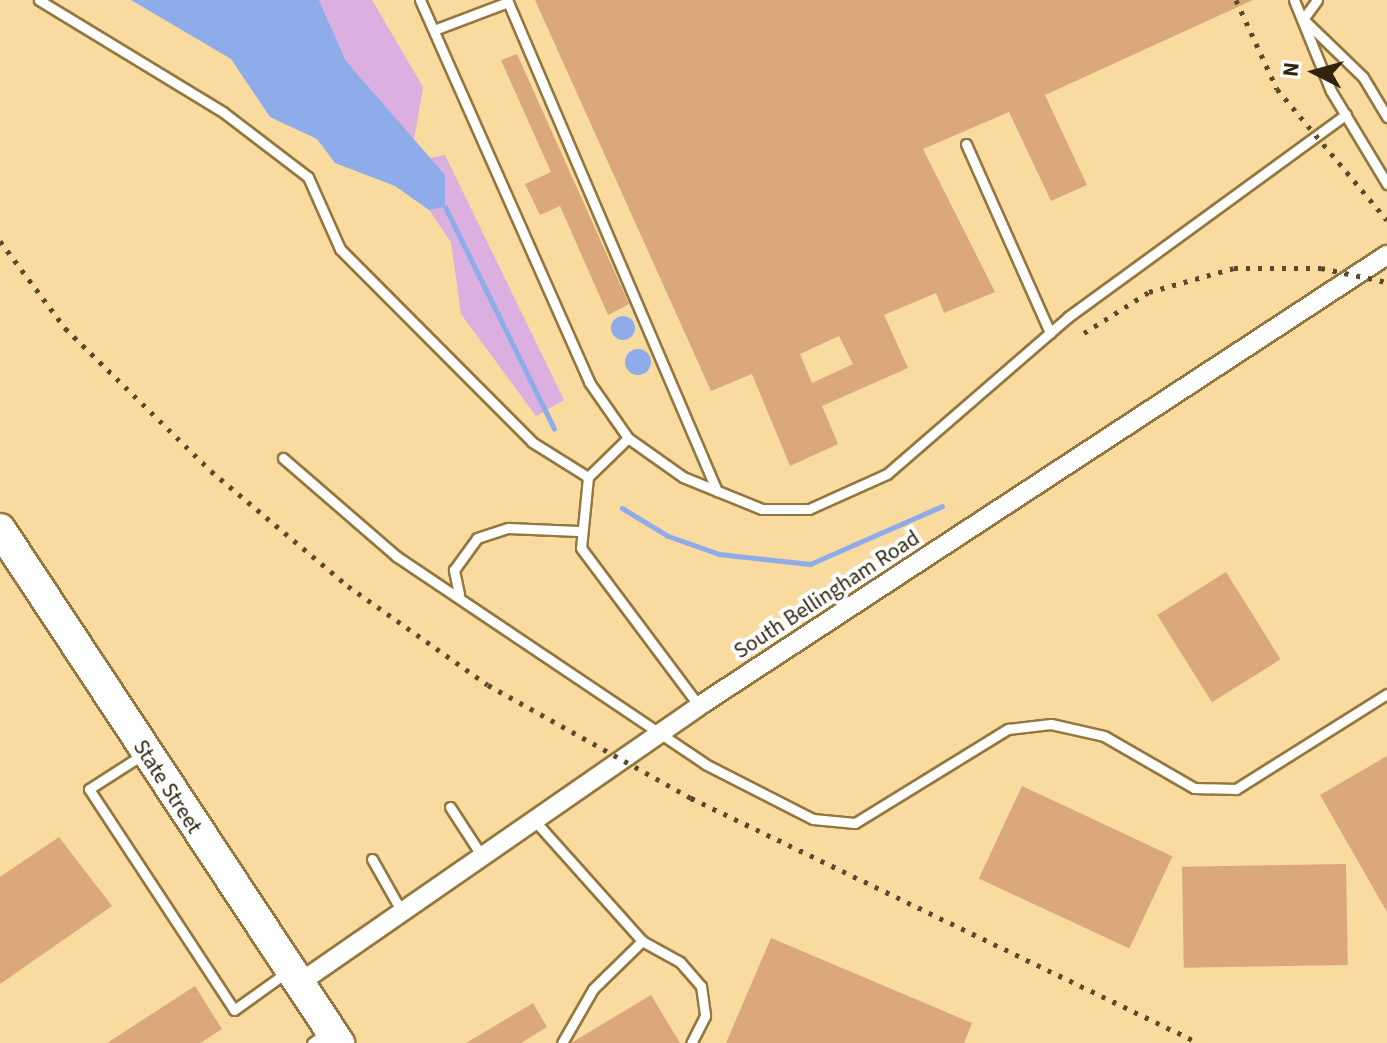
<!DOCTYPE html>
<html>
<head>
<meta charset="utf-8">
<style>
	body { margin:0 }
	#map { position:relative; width:1387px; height:1043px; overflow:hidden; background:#f9da9f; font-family:"Source Sans 3",sans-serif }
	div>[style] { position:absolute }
	.green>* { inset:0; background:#dbafdf }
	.water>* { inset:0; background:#8dace9 }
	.round { border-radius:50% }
	.stream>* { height:5px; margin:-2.5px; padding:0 2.5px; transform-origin:2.5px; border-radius:2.5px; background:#8dace9 }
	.building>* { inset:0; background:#daa87b; transform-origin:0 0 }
	.roads { filter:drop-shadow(2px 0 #93773e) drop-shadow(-2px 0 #93773e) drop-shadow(0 2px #93773e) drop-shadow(0 -2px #93773e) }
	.lane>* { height:9px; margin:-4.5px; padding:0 4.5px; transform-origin:4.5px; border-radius:4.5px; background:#fff }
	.street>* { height:18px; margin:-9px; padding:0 9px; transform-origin:9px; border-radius:9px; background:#fff }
	.primary>* { height:30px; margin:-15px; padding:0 15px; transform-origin:15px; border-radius:15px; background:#fff }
	.rail>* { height:5px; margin-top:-2.5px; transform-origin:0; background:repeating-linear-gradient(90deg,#5a4a2b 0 4px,transparent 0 12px) }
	span { translate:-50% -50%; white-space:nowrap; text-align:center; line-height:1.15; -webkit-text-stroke:8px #fff; paint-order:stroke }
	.street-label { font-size:22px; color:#30240c }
	.north { position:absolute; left:1275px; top:32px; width:80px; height:80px; -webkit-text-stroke:6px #fff; paint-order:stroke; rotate:276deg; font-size:22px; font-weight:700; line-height:32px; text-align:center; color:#30240c }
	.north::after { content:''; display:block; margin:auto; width:28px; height:36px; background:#30240c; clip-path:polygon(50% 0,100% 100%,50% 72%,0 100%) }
</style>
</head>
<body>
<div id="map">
	<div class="green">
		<i style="clip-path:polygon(319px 0,372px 0,423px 87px,414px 140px,346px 61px)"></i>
		<i style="clip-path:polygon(445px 155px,564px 400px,536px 416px,461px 314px,451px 242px,429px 210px,445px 206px,445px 175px,430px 158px)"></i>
	</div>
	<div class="water">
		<i style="clip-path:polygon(131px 0,319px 0,346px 61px,445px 175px,445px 207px,429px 210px,395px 186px,335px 163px,317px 139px,270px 117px,231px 59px)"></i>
		<i class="round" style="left:611px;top:316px;width:24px;height:24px"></i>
		<i class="round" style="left:625px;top:349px;width:26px;height:26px"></i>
	</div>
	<div class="stream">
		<i style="left:445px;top:207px;width:247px;rotate:63.8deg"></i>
		<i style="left:622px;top:508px;width:54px;rotate:31.3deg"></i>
		<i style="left:668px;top:536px;width:54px;rotate:19.4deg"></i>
		<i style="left:719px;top:554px;width:92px;rotate:6.3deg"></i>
		<i style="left:810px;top:564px;width:144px;rotate:-23.7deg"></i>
	</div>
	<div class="building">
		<i style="clip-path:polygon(evenodd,535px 0,1253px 0,1045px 95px,1087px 185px,1051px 201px,1009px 112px,923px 149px,995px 292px,944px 313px,936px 293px,884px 315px,908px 368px,822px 406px,838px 444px,790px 466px,752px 374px,711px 391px,535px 0,839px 336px,853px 364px,812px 383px,800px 354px,839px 336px)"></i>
		<i style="clip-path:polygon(517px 54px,629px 304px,608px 315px,560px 206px,540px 215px,525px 184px,551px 172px,501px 60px)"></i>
		<i style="left:1226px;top:572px;width:103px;height:81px;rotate:58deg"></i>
		<i style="clip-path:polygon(1387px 756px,1387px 912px,1320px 795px)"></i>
		<i style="left:1022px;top:786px;width:166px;height:102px;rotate:25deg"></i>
		<i style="clip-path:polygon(59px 837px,112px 906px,0 984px,0 877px)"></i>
		<i style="left:1346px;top:864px;width:101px;height:164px;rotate:89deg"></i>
		<i style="clip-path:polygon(771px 938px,972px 1023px,964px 1043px,726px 1043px)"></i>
		<i style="clip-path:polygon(195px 986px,222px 1029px,200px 1043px,107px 1043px)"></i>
		<i style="clip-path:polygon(651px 995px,680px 1043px,571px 1043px)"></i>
		<i style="clip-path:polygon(533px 1003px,547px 1027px,521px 1043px,466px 1043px)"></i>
	</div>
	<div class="roads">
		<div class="lane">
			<i style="left:39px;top:0;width:215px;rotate:31.3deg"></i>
			<i style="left:223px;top:112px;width:107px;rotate:37.4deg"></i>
			<i style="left:308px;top:177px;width:79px;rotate:66deg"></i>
			<i style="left:340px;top:249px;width:272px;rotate:45.1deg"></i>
			<i style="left:532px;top:442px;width:66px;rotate:32deg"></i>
			<i style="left:420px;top:0;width:418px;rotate:66.1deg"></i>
			<i style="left:589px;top:382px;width:68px;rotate:55.1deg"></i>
			<i style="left:628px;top:438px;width:67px;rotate:35.3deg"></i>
			<i style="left:683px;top:477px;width:85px;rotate:22.1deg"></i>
			<i style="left:762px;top:509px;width:47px"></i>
			<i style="left:809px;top:509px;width:85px;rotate:-24.2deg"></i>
			<i style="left:887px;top:474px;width:240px;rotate:-40.9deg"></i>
			<i style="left:1068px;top:317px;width:344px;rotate:-36.1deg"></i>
			<i style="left:1294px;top:0;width:98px;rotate:67.9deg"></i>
			<i style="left:1331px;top:91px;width:109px;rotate:58.9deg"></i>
			<i style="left:1317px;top:0;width:24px;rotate:126deg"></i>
			<i style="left:1303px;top:19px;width:83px;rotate:44deg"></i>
			<i style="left:1363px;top:77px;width:47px;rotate:59deg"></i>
			<i style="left:434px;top:30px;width:79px;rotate:-20.7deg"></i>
			<i style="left:508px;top:2px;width:532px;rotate:66.86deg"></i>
			<i style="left:966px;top:144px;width:207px;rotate:66deg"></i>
			<i style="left:628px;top:438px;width:56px;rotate:135.7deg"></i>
			<i style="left:588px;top:477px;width:71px;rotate:95.6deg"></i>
			<i style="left:581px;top:548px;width:197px;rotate:53.2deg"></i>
			<i style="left:283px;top:458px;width:150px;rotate:40.9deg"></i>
			<i style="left:396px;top:556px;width:372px;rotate:33.9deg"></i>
			<i style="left:705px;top:764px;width:121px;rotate:27deg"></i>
			<i style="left:813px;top:819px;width:42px;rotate:5.4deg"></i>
			<i style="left:855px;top:823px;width:180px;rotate:-31.6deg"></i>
			<i style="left:1008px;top:729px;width:43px;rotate:-6.6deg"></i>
			<i style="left:1051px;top:724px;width:54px;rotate:12.8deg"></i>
			<i style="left:1104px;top:736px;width:104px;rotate:30deg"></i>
			<i style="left:1194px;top:788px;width:42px;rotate:1.4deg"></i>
			<i style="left:1236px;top:789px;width:178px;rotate:-32.2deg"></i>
			<i style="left:459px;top:594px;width:25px;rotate:-102deg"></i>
			<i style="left:454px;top:570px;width:39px;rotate:-54deg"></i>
			<i style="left:477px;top:538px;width:33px;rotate:-18deg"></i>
			<i style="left:508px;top:528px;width:70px;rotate:2.5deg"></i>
			<i style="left:142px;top:755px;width:63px;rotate:147.3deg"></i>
			<i style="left:89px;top:789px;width:264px;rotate:56.7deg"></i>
			<i style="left:234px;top:1010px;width:65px;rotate:-35.6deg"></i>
			<i style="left:450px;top:807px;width:59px;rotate:56.9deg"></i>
			<i style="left:534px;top:820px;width:162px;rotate:48.2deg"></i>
			<i style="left:642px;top:941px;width:43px;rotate:28.9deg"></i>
			<i style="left:680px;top:962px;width:32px;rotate:49deg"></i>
			<i style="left:701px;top:986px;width:30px;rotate:82deg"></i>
			<i style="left:705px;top:1016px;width:30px;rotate:117deg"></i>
			<i style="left:372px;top:859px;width:61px;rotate:60.5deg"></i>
			<i style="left:312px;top:1043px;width:19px;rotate:-36deg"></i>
			<i style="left:562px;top:1043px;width:62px;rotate:-60.1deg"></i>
			<i style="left:593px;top:989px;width:69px;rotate:-44.4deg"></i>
		</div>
		<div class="street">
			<i style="left:298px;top:984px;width:488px;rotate:-34.7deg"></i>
			<i style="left:699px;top:706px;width:823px;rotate:-33.25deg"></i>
		</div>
		<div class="primary">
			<i style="left:0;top:529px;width:616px;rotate:56.59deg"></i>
		</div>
	</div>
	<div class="rail">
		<i style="left:1236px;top:0;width:98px;rotate:65.3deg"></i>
		<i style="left:1277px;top:89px;width:171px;rotate:50deg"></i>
		<i style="left:0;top:241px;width:109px;rotate:53.2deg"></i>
		<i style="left:65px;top:328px;width:204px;rotate:44.4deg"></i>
		<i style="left:211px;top:471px;width:179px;rotate:40deg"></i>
		<i style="left:348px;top:586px;width:171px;rotate:35.3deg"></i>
		<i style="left:488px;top:685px;width:232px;rotate:29.1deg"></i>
		<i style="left:691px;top:798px;width:564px;rotate:25.75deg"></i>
		<i style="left:1084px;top:333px;width:77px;rotate:-32.2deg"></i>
		<i style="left:1149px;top:292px;width:88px;rotate:-15.8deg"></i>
		<i style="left:1234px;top:268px;width:87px"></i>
		<i style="left:1321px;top:268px;width:67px;rotate:12deg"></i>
	</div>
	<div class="street-label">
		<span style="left:827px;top:595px;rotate:-33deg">South Bellingham Road</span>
		<span style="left:167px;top:787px;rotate:57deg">State Street</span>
	</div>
	<div class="north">N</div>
</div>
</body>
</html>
